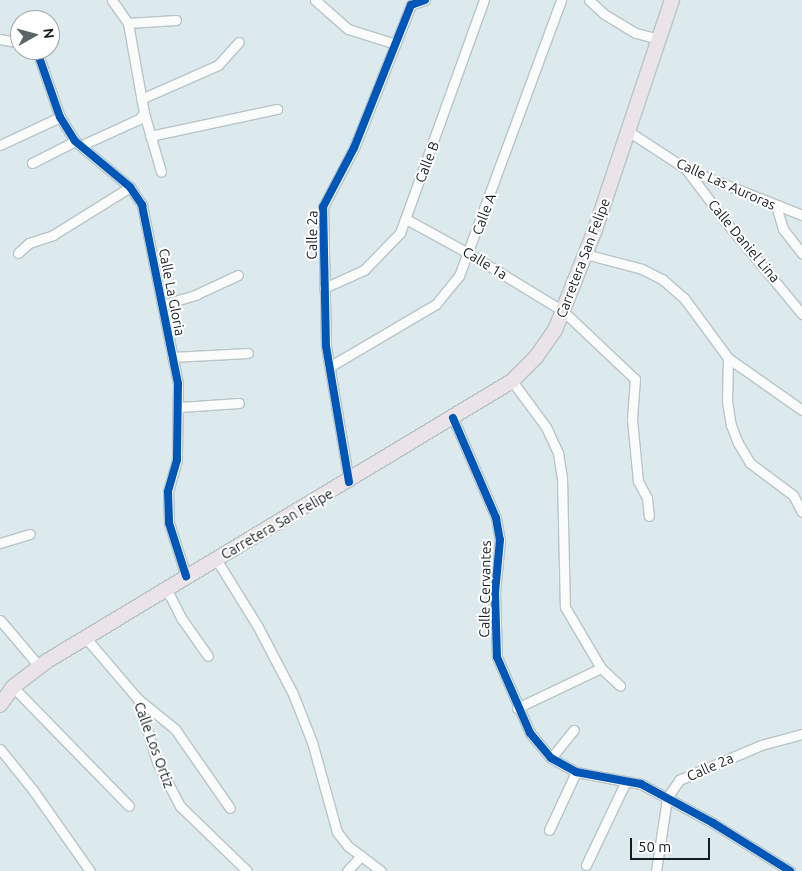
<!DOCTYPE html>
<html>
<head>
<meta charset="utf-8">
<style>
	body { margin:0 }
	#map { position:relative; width:802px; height:871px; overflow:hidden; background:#dceaed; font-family:Ubuntu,sans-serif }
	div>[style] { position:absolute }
	.roads { filter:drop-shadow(1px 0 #b9c4c7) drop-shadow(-1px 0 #b9c4c7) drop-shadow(0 1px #b9c4c7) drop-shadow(0 -1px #b9c4c7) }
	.minor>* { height:9px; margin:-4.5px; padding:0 4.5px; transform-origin:4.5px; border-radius:4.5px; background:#fafcfc }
	.primary>* { height:14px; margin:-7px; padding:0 7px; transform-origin:7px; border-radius:7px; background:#eae3e7 }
	.cycleway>* { height:8px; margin:-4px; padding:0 4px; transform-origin:4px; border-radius:4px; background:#0057b8 }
	span { translate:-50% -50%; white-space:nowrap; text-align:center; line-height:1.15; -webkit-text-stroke:4px #fff; paint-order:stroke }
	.street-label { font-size:14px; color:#141d1f }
	.north { position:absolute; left:10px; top:10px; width:50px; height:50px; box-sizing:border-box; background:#fff; border:1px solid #a1a5a5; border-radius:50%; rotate:83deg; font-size:14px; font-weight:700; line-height:20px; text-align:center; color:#141d1f }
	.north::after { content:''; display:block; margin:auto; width:18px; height:22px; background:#5a6567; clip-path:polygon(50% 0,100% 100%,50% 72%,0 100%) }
	.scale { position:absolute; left:630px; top:838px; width:80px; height:22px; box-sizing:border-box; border:2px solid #141d1f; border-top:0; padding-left:6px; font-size:15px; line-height:18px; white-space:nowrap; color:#141d1f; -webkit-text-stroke:4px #fff; paint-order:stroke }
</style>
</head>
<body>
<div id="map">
	<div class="roads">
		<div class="minor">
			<i style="left:315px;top:0;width:44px;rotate:41.3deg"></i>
			<i style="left:348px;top:29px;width:50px;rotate:17.4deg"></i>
			<i style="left:589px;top:0;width:21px;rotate:43deg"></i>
			<i style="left:604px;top:14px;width:37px;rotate:31deg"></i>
			<i style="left:636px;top:33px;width:24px;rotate:15deg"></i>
			<i style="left:128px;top:23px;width:48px;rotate:-3.6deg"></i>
			<i style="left:0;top:39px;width:20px;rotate:11deg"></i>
			<i style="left:32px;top:50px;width:7px;rotate:34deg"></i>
			<i style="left:38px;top:54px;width:67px;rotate:70.8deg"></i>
			<i style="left:60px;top:117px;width:28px;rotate:58deg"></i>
			<i style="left:75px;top:141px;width:72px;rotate:39.9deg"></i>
			<i style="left:130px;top:187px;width:22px;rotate:56deg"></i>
			<i style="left:142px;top:205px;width:183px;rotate:78.6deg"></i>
			<i style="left:178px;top:384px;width:76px;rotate:90.8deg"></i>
			<i style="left:177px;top:460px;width:33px;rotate:106deg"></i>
			<i style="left:168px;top:492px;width:31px;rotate:88deg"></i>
			<i style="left:169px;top:523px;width:56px;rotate:72.2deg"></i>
			<i style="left:141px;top:99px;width:84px;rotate:-23.8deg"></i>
			<i style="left:218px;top:65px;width:31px;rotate:-48deg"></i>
			<i style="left:144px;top:113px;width:61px;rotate:73.9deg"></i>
			<i style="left:628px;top:131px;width:69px;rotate:33.2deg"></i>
			<i style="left:686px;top:169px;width:125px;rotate:21.6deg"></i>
			<i style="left:150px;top:136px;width:130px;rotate:-12deg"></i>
			<i style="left:0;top:145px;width:66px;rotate:-25deg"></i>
			<i style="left:82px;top:145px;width:63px;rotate:-24.5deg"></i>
			<i style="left:139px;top:119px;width:8px;rotate:-50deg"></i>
			<i style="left:144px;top:113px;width:91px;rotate:-100.1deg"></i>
			<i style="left:128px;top:23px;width:28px;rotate:-125deg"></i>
			<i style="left:32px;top:163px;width:48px;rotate:-27.1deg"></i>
			<i style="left:686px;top:169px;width:65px;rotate:53.1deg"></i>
			<i style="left:725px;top:221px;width:121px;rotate:50.4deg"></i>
			<i style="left:776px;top:206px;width:24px;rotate:73deg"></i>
			<i style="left:783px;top:229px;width:31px;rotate:52deg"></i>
			<i style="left:406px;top:219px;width:71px;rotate:28.7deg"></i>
			<i style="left:468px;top:253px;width:111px;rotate:31.4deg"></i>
			<i style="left:563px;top:311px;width:99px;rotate:43.4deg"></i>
			<i style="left:635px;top:379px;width:40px;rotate:94.3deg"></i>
			<i style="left:632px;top:419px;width:62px;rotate:84.5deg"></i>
			<i style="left:638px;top:481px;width:19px;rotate:62deg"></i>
			<i style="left:647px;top:498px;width:18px;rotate:84deg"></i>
			<i style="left:18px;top:253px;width:15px;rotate:-42deg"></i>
			<i style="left:29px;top:243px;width:25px;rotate:-18deg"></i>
			<i style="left:53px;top:235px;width:91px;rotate:-31.9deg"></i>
			<i style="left:585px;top:254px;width:59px;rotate:14.7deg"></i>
			<i style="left:642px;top:269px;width:22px;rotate:27deg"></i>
			<i style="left:662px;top:279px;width:29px;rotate:41deg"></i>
			<i style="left:684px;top:298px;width:74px;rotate:53.7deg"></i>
			<i style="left:728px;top:358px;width:90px;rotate:35.1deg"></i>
			<i style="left:324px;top:288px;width:44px;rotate:-24.2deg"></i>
			<i style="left:364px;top:270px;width:52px;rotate:-45.8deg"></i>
			<i style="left:400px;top:233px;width:248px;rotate:-70.2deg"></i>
			<i style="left:162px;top:305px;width:37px;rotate:-17deg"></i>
			<i style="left:197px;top:294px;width:45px;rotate:-24.9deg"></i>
			<i style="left:172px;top:357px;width:76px;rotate:-3deg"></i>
			<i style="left:728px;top:358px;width:43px;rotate:91.3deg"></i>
			<i style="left:727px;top:401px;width:24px;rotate:81deg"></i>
			<i style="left:731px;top:425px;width:19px;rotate:69deg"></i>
			<i style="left:738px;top:443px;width:23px;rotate:59deg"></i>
			<i style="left:750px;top:463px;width:54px;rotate:36.7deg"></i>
			<i style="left:793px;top:495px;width:19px;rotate:62deg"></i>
			<i style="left:329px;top:367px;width:124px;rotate:-30.5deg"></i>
			<i style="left:436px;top:304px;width:36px;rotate:-51deg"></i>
			<i style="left:459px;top:276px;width:294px;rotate:-69.7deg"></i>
			<i style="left:512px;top:381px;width:57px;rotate:53.5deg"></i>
			<i style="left:546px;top:427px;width:29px;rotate:65deg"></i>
			<i style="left:558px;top:453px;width:25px;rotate:81deg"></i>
			<i style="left:562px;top:478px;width:129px;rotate:88.7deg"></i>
			<i style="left:565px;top:607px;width:71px;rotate:59.5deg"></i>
			<i style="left:601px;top:668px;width:26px;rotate:43deg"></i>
			<i style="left:180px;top:407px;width:59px;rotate:-3.9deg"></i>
			<i style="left:453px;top:418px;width:109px;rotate:66.7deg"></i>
			<i style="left:496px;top:518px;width:22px;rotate:80deg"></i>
			<i style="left:500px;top:540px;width:53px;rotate:95.4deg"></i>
			<i style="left:495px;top:593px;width:64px;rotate:88.2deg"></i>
			<i style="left:497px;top:657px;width:83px;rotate:66.5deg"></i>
			<i style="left:530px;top:733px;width:33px;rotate:50deg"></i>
			<i style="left:551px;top:758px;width:29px;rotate:29deg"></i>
			<i style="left:576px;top:772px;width:66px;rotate:10.5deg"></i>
			<i style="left:641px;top:784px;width:82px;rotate:28.4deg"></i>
			<i style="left:713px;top:823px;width:91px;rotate:31.9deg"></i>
			<i style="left:349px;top:482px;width:138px;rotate:-99.6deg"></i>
			<i style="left:326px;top:346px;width:139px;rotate:-91.2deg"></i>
			<i style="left:323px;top:207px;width:67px;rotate:-62.3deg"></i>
			<i style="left:354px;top:148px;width:154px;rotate:-68.3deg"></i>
			<i style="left:411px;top:5px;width:15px;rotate:-20deg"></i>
			<i style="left:0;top:543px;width:31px;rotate:-17deg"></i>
			<i style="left:216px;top:559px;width:78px;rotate:58.2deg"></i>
			<i style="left:257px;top:625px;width:78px;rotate:62.4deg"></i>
			<i style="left:293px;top:694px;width:52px;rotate:68.4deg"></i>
			<i style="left:312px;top:742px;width:93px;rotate:74.5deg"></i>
			<i style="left:337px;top:832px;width:18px;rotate:52deg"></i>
			<i style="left:348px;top:846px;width:41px;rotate:37.1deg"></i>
			<i style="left:166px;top:588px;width:35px;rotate:63deg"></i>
			<i style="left:182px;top:619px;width:45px;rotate:54.9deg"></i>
			<i style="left:0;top:620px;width:60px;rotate:49.7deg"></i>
			<i style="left:85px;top:637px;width:82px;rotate:49.5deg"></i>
			<i style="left:138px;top:699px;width:66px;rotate:73.2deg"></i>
			<i style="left:157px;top:762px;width:50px;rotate:62.4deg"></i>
			<i style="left:180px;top:806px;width:93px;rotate:44.1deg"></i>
			<i style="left:13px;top:687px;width:166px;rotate:45.7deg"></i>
			<i style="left:138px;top:699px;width:48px;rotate:39deg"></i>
			<i style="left:175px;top:729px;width:96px;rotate:55.2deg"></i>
			<i style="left:517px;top:708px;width:93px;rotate:-25.5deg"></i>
			<i style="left:0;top:749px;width:53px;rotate:51.2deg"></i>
			<i style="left:33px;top:790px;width:99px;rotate:54.9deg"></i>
			<i style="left:551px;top:758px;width:36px;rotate:-51deg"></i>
			<i style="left:549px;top:830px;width:64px;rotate:-65deg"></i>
			<i style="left:586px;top:865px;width:93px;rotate:-64.5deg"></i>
			<i style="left:347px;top:871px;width:21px;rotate:-47deg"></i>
			<i style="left:656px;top:871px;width:74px;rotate:-81.4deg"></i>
			<i style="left:667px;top:798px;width:22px;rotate:-56deg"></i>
			<i style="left:679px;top:780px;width:89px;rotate:-23.1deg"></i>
			<i style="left:761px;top:745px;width:42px;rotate:-15deg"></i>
		</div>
		<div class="primary">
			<i style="left:0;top:705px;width:22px;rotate:-54deg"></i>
			<i style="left:13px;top:687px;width:43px;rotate:-37.4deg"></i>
			<i style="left:47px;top:661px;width:543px;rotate:-31.05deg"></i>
			<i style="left:512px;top:381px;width:34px;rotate:-45deg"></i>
			<i style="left:536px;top:357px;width:33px;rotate:-55deg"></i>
			<i style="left:555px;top:330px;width:108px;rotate:-68.2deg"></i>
			<i style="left:595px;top:230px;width:243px;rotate:-71.5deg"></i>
		</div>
	</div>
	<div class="cycleway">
		<i style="left:32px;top:50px;width:7px;rotate:34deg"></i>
		<i style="left:38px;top:54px;width:67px;rotate:70.8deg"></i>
		<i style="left:60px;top:117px;width:28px;rotate:58deg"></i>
		<i style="left:75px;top:141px;width:72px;rotate:39.9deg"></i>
		<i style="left:130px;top:187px;width:22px;rotate:56deg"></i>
		<i style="left:142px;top:205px;width:183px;rotate:78.6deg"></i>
		<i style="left:178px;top:384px;width:76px;rotate:90.8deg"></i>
		<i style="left:177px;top:460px;width:33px;rotate:106deg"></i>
		<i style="left:168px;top:492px;width:31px;rotate:88deg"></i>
		<i style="left:169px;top:523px;width:56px;rotate:72.2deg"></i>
		<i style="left:453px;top:418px;width:109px;rotate:66.7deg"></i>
		<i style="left:496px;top:518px;width:22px;rotate:80deg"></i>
		<i style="left:500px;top:540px;width:53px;rotate:95.4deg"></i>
		<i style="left:495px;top:593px;width:64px;rotate:88.2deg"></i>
		<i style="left:497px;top:657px;width:83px;rotate:66.5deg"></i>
		<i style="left:530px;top:733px;width:33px;rotate:50deg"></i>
		<i style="left:551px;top:758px;width:29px;rotate:29deg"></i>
		<i style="left:576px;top:772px;width:66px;rotate:10.5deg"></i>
		<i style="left:641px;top:784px;width:82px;rotate:28.4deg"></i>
		<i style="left:713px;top:823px;width:91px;rotate:31.9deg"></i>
		<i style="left:349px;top:482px;width:138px;rotate:-99.6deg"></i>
		<i style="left:326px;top:346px;width:139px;rotate:-91.2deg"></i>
		<i style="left:323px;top:207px;width:67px;rotate:-62.3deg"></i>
		<i style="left:354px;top:148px;width:154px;rotate:-68.3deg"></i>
		<i style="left:411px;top:5px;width:15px;rotate:-20deg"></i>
	</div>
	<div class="street-label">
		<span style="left:427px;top:162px;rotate:-69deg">Calle B</span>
		<span style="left:726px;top:184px;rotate:24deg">Calle Las Auroras</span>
		<span style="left:484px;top:214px;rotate:-69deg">Calle A</span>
		<span style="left:312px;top:235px;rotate:-89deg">Calle 2a</span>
		<span style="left:744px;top:241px;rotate:50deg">Calle Daniel Lina</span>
		<span style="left:583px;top:258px;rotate:-69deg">Carretera San Felipe</span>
		<span style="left:485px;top:263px;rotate:31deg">Calle 1a</span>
		<span style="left:172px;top:292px;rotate:79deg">Calle La Gloria</span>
		<span style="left:277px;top:524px;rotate:-30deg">Carretera San Felipe</span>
		<span style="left:485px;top:589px;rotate:-89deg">Calle Cervantes</span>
		<span style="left:154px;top:745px;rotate:70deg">Calle Los Ortiz</span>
		<span style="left:710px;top:767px;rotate:-24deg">Calle 2a</span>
	</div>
	<div class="north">N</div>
	<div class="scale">50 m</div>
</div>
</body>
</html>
